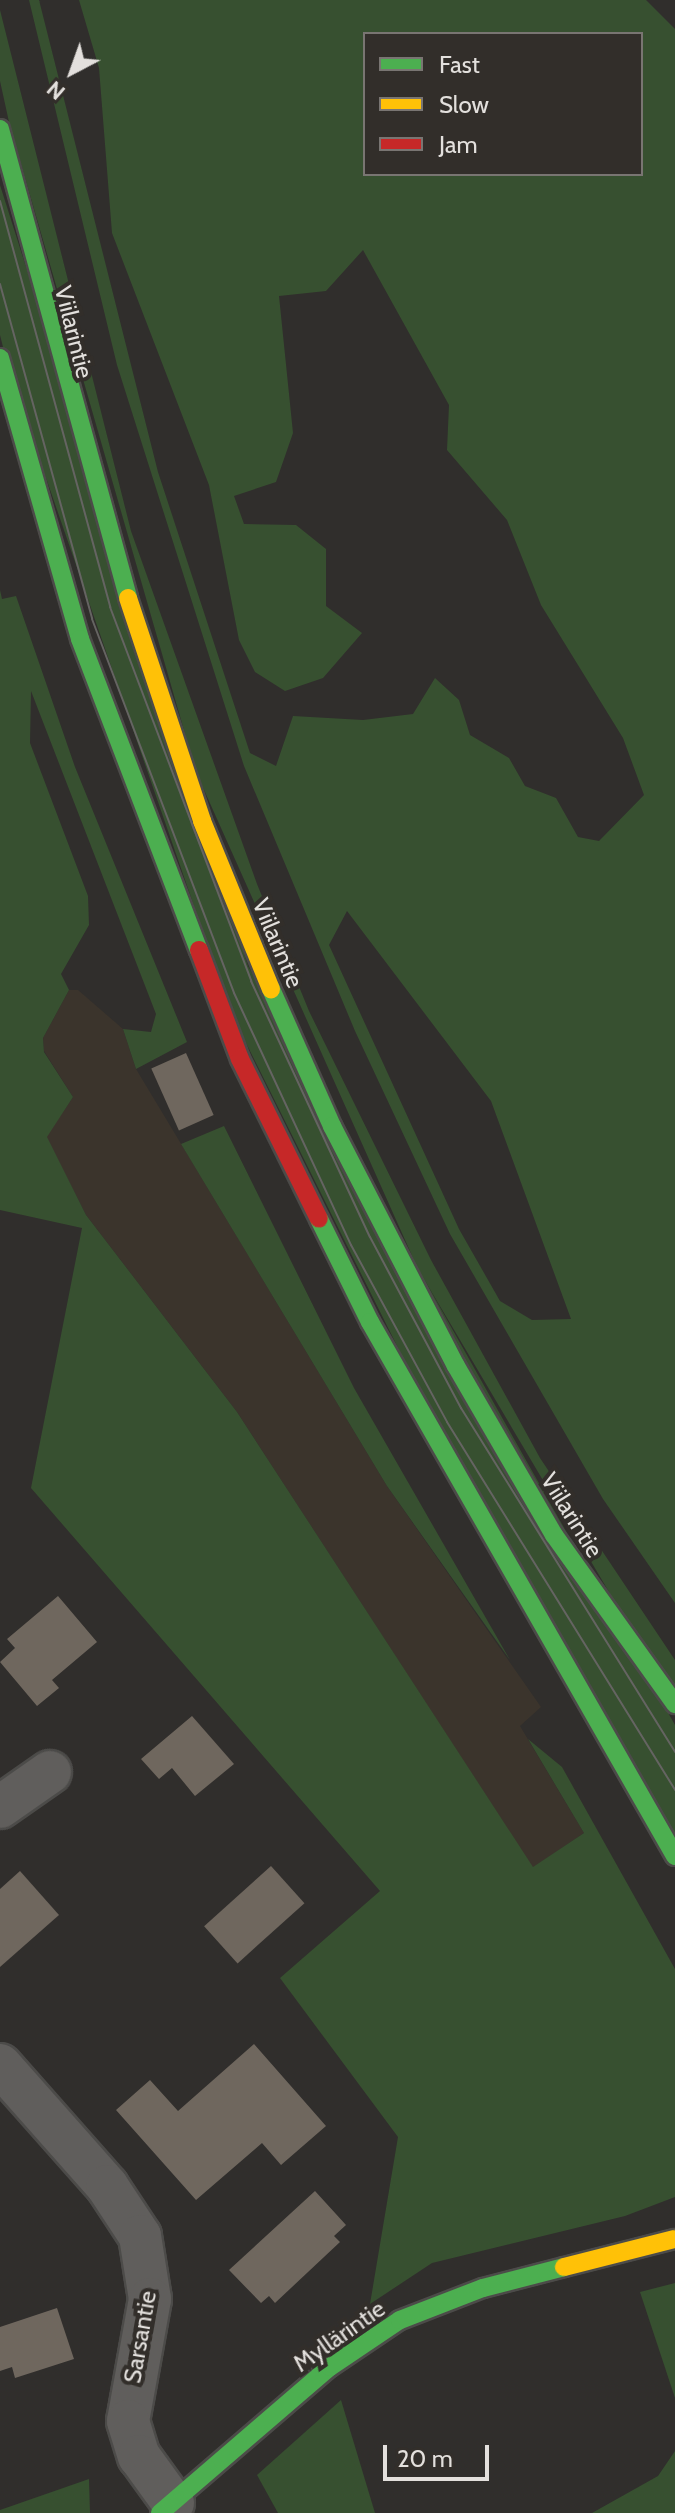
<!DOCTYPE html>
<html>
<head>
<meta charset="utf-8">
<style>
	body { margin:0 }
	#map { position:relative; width:675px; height:2513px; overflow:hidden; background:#302e2c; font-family:Cabin,sans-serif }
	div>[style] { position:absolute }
	.built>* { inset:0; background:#3b342c }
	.green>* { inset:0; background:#375030 }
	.building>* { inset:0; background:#6f675e; transform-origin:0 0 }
	.roads { filter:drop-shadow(2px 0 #4c4b49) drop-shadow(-2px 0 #4c4b49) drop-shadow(0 2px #4c4b49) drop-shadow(0 -2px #4c4b49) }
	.street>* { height:42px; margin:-21px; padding:0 21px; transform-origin:21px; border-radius:21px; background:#605e5c }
	.fast>* { height:18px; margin:-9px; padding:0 9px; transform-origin:9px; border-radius:9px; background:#4caf50 }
	.slow>* { height:18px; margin:-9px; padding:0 9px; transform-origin:9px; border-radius:9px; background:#ffc107 }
	.jam>* { height:18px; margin:-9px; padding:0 9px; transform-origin:9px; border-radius:9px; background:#c62828 }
	.tram>* { height:2px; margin:-1px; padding:0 1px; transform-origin:1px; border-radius:1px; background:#656462 }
	span { translate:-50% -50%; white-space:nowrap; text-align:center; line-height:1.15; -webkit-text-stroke:8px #322e2a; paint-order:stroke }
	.street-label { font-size:24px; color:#e3e0dd }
	.legend { position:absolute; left:363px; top:32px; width:280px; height:144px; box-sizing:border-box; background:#322e2a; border:2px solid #797572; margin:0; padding:10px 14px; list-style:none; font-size:24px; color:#e3e0dd }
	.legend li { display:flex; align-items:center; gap:16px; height:40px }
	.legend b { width:40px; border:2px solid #797572 }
	.north { position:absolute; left:32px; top:32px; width:80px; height:80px; -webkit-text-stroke:6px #322e2a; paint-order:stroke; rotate:221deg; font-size:22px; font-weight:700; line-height:32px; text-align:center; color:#e3e0dd }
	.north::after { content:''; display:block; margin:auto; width:28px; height:36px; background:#e3e0dd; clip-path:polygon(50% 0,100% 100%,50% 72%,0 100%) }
	.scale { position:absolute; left:383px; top:2445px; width:106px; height:36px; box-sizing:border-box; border:4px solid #e3e0dd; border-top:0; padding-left:10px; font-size:24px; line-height:28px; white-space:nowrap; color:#e3e0dd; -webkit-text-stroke:6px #322e2a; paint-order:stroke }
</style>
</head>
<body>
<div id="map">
	<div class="built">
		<i style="clip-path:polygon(69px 990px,78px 990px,123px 1029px,136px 1069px,387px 1486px,541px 1707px,520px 1726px,584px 1833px,533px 1868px,237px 1412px,86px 1215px,46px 1137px,73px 1097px,44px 1051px,43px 1038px)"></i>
	</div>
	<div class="green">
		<i style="clip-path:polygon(evenodd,29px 0,39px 0,158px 472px,250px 753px,276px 766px,293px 716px,363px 720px,413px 714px,435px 678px,459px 700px,470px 735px,509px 758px,525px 786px,556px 798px,578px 837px,599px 841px,644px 795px,623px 738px,541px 605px,507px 520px,447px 450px,449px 405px,363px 250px,326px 291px,279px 296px,293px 433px,276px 482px,234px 496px,244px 524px,296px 525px,326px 549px,326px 606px,362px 633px,323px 678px,285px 691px,255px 672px,239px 640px,209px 485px,112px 233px,99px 68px,79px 0,646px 0,675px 29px,675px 1603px,603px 1499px,450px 1234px,355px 1031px,244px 766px,117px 365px,29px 0,365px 34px,641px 34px,641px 174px,365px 174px,365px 34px,29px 0,347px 911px,491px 1101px,571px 1319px,532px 1320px,500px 1301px,459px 1229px,329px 945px,347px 911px)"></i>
		<i style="clip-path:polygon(0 10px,131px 531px,257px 884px,309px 1011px,431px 1260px,540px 1458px,675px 1660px,675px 1686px,612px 1597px,418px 1269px,196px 772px,9px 122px,0 81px)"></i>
		<i style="clip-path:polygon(0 185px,248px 966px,675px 1725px,675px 1836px,438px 1428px,231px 1013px,9px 371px,0 335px)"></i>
		<i style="clip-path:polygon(0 590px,2px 599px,16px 596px,75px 767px,187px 1042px,136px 1069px,123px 1029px,151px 1032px,156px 1014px,31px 691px,30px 743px,88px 896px,89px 925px,61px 974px,69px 990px,43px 1038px,44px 1052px,73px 1097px,47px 1137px,86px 1215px,237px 1412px,533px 1867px,584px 1833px,528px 1739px,562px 1767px,675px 1969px,675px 2197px,625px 2216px,432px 2263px,370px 2304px,398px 2137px,280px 1978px,380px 1891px,31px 1488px,82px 1228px,0 1210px)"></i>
		<i style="clip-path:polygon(224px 1126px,354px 1388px,510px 1660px,387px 1486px,181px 1144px)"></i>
		<i style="clip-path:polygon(675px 2283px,675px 2398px,640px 2292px)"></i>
		<i style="clip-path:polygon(341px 2400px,375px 2513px,278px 2513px,257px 2475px)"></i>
		<i style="clip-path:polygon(675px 2451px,675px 2513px,592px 2513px,658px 2476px)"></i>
		<i style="clip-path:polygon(89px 2479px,90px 2513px,0 2513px,0 2510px)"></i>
	</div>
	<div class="building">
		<i style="left:186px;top:1053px;width:68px;height:38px;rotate:66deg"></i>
		<i style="clip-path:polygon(58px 1596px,97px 1642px,52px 1680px,59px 1688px,37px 1706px,0 1662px,15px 1648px,7px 1639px)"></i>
		<i style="clip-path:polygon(192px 1716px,234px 1764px,195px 1796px,172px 1768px,159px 1779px,141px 1759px)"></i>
		<i style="left:271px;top:1866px;width:50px;height:90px;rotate:48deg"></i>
		<i style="clip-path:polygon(20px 1871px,59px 1915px,0 1967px,0 1889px)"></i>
		<i style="clip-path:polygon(254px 2044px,326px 2126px,281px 2165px,262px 2143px,196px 2200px,116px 2110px,150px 2080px,178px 2111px)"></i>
		<i style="clip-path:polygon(315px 2191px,346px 2225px,334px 2236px,340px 2242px,275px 2303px,269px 2296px,261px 2303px,229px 2270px)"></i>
		<i style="clip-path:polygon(57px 2308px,74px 2359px,15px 2378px,12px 2367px,0 2371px,0 2327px)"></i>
	</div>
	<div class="roads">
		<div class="street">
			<i style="left:0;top:1807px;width:61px;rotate:-35deg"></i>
			<i style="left:0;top:2065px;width:162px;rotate:48.5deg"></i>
			<i style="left:107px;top:2186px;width:60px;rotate:56.6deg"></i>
			<i style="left:140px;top:2236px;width:64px;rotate:81deg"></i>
			<i style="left:150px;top:2299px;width:124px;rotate:100.2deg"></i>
			<i style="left:128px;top:2421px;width:37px;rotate:73deg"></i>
			<i style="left:139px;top:2456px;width:58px;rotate:54.1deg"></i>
		</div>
		<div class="fast">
			<i style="left:0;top:129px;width:486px;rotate:74.7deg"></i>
			<i style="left:0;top:358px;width:292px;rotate:74.1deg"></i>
			<i style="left:80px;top:639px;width:333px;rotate:69.1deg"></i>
			<i style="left:271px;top:989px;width:150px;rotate:66deg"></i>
			<i style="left:332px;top:1126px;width:270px;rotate:62.7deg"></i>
			<i style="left:456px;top:1366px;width:195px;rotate:59.9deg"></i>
			<i style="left:554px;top:1535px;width:208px;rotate:54.4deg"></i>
			<i style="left:319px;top:1219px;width:115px;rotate:63.7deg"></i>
			<i style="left:370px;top:1322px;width:615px;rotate:60.27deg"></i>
			<i style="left:160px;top:2513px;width:224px;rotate:-40.7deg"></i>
			<i style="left:330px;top:2367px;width:84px;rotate:-33.9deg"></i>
			<i style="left:400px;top:2320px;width:89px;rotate:-21.1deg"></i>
			<i style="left:483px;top:2288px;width:84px;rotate:-14.5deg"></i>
		</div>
		<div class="slow">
			<i style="left:128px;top:598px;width:235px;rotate:71.6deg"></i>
			<i style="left:202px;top:821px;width:182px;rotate:67.7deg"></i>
			<i style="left:564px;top:2267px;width:114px;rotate:-14.2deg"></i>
		</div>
		<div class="jam">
			<i style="left:199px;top:950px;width:116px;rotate:69.4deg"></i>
			<i style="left:240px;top:1059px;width:178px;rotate:63.7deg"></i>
		</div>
	</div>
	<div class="tram">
		<i style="left:0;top:201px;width:421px;rotate:74.8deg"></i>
		<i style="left:110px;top:607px;width:400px;rotate:69.3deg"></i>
		<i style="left:251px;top:981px;width:282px;rotate:65.1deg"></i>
		<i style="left:370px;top:1237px;width:194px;rotate:62deg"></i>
		<i style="left:461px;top:1408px;width:405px;rotate:58.1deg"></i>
		<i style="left:0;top:284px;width:347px;rotate:74.6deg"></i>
		<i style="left:92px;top:619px;width:400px;rotate:69.2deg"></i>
		<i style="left:234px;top:993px;width:278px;rotate:65.1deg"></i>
		<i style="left:351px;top:1245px;width:201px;rotate:61.5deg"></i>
		<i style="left:447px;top:1422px;width:433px;rotate:58.2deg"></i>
	</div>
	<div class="street-label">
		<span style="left:74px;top:332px;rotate:76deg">Viilarintie</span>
		<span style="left:278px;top:943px;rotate:67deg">Viilarintie</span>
		<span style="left:572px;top:1515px;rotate:58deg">Viilarintie</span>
		<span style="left:339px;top:2336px;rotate:-35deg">Myllärintie</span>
		<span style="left:140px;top:2337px;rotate:-80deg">Sarsantie</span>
	</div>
	<ul class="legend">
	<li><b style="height:10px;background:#4caf50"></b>Fast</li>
	<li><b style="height:10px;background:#ffc107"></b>Slow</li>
	<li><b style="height:10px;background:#c62828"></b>Jam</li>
	</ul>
	<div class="north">N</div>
	<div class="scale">20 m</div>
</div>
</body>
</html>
